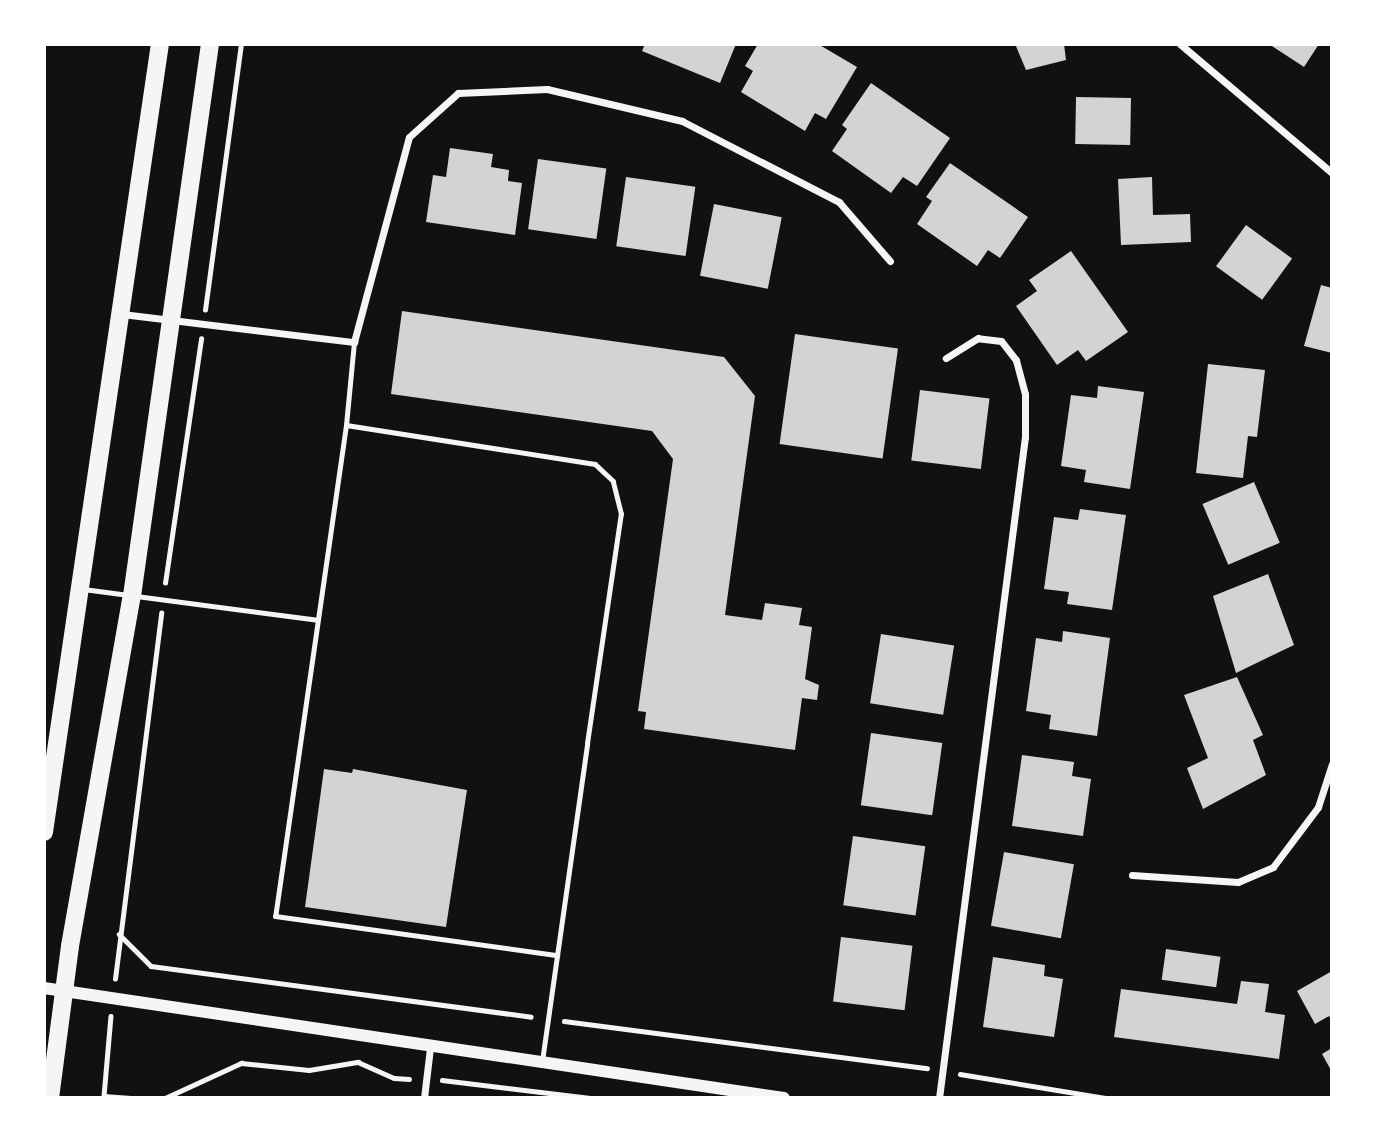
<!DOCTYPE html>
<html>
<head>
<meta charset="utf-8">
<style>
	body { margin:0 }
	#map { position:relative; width:1376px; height:1142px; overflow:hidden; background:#111; font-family:Mulish,sans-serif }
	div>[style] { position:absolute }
	.building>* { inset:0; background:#d3d3d3; transform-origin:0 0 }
	.path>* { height:4.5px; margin:-2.25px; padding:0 2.25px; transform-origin:2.25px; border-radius:2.25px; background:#f5f5f5 }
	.service>* { height:5px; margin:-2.5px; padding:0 2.5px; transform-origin:2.5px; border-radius:2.5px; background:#f5f5f5 }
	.minor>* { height:7px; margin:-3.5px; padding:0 3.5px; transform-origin:3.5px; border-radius:3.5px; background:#f5f5f5 }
	.tertiary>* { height:12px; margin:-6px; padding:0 6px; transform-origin:6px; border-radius:6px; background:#f5f5f5 }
	.primary>* { height:18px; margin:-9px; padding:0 9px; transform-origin:9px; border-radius:9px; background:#f5f5f5 }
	span { translate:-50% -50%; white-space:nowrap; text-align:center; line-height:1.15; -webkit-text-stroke:6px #fff; paint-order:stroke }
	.frame { position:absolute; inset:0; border:46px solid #fff; pointer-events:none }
</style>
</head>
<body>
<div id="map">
	<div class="building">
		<i style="clip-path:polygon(645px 44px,736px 44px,720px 83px,642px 51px)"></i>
		<i style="clip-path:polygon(758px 44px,818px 44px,857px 67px,826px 119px,815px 113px,805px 131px,741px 92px,753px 71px,745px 66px)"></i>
		<i style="clip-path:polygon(1015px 44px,1064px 44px,1066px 60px,1026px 70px)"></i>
		<i style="clip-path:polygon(1269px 44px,1319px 44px,1304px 67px)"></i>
		<i style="clip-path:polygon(871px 83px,950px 138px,917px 186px,903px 177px,891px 193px,832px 151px,847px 129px,842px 125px)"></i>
		<i style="left:1131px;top:98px;width:47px;height:55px;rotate:91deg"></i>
		<i style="clip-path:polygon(450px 148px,493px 154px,491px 167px,509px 170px,508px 181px,522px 183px,515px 235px,426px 222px,433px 175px,446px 177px)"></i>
		<i style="left:538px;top:159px;width:69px;height:71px;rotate:8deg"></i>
		<i style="clip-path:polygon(950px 163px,1028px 217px,1000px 258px,988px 250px,977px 266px,917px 224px,932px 201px,926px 197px)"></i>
		<i style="left:626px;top:177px;width:70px;height:70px;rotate:8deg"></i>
		<i style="clip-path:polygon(1152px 177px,1153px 215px,1190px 214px,1191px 242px,1121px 245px,1118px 179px)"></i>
		<i style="left:714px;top:204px;width:69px;height:73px;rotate:11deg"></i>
		<i style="left:1246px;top:225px;width:57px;height:51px;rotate:36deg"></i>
		<i style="clip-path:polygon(1071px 251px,1128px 332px,1086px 361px,1078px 350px,1057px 365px,1016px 306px,1037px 291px,1029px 280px)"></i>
		<i style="clip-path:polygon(1321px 285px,1332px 288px,1332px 353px,1304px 346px)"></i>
		<i style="clip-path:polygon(402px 311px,724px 357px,755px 396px,725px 615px,762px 620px,765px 603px,802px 608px,799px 625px,812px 627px,805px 679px,819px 685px,817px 700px,802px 698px,795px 750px,644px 729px,646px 712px,638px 711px,673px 459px,652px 431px,391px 394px)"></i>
		<i style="left:795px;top:334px;width:104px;height:111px;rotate:8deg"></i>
		<i style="clip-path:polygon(1208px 364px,1265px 370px,1257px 437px,1248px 436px,1243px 478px,1196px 473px)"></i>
		<i style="clip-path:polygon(1098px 386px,1144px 392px,1130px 489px,1084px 482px,1086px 470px,1061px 466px,1071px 395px,1097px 398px)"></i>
		<i style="left:920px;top:390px;width:70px;height:71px;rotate:7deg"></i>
		<i style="left:1254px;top:482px;width:66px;height:56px;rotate:67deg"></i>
		<i style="clip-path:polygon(1080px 509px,1126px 515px,1112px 610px,1067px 604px,1069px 592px,1044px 589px,1054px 517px,1078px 520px)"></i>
		<i style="clip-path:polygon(1268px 574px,1294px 645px,1236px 673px,1213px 596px)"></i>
		<i style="clip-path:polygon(1063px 631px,1110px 638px,1097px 736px,1049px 729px,1051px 715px,1026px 711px,1036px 638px,1062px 642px)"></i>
		<i style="left:881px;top:634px;width:74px;height:70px;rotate:9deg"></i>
		<i style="clip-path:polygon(1237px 677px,1263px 735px,1253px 740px,1266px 775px,1203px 809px,1187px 768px,1208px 758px,1184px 695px)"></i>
		<i style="left:871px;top:733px;width:72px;height:73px;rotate:8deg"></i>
		<i style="clip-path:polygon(1022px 755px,1074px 762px,1072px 776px,1091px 779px,1083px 836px,1012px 826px)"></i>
		<i style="clip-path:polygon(324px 769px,352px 773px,353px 769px,467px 790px,446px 927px,305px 907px)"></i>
		<i style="left:853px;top:836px;width:73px;height:70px;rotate:8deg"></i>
		<i style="left:1004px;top:852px;width:71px;height:75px;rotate:10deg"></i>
		<i style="left:841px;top:937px;width:72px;height:65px;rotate:7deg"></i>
		<i style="left:1166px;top:949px;width:55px;height:31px;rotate:8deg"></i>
		<i style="clip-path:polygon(993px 957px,1045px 965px,1044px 976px,1063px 979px,1054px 1037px,983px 1027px)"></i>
		<i style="clip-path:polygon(1332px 971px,1332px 1021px,1329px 1016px,1315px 1024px,1297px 991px)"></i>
		<i style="clip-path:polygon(1241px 981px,1269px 984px,1265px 1012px,1285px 1015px,1279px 1059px,1114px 1037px,1121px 989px,1237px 1004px)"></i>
		<i style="clip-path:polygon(1332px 1048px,1332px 1072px,1322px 1054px)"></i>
	</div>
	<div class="path">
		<i style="left:205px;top:310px;width:268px;rotate:-82.3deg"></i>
		<i style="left:165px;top:583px;width:247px;rotate:-81.6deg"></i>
		<i style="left:119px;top:934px;width:45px;rotate:45deg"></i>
		<i style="left:151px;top:966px;width:383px;rotate:7.6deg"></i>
		<i style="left:115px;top:979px;width:369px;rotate:-82.8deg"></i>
		<i style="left:111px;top:1016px;width:80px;rotate:95deg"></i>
		<i style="left:104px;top:1096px;width:30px;rotate:4deg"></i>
		<i style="left:564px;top:1021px;width:366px;rotate:7.4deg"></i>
		<i style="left:960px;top:1074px;width:147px;rotate:9.4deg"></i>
		<i style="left:442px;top:1080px;width:149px;rotate:6.9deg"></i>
		<i style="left:165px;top:1098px;width:84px;rotate:-24.7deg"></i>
		<i style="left:241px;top:1063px;width:68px;rotate:5.9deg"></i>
		<i style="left:309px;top:1070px;width:50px;rotate:-9.3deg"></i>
		<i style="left:358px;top:1062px;width:39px;rotate:24deg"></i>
		<i style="left:394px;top:1078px;width:15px;rotate:4deg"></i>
	</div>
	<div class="service">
		<i style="left:346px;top:425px;width:83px;rotate:-84.5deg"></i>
		<i style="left:83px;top:589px;width:236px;rotate:7.5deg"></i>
		<i style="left:542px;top:1061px;width:321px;rotate:-81.9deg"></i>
		<i style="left:587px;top:743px;width:232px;rotate:-81.6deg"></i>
		<i style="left:621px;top:514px;width:34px;rotate:-104deg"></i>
		<i style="left:613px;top:481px;width:25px;rotate:-137deg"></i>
		<i style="left:595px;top:464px;width:252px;rotate:-171.1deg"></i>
		<i style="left:346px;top:425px;width:496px;rotate:98.2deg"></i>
		<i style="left:275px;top:916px;width:285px;rotate:7.9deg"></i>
	</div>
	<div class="minor">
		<i style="left:1180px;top:44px;width:199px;rotate:40.3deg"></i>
		<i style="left:122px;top:314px;width:234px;rotate:6.9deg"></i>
		<i style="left:354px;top:342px;width:212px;rotate:-75deg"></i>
		<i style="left:409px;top:137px;width:66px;rotate:-41.9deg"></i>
		<i style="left:458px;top:93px;width:89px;rotate:-2.6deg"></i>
		<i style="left:547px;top:89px;width:139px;rotate:13.3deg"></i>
		<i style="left:682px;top:121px;width:177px;rotate:27.3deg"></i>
		<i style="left:839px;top:202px;width:78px;rotate:49.2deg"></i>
		<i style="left:1132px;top:875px;width:106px;rotate:3.8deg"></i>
		<i style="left:1238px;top:882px;width:38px;rotate:-23deg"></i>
		<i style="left:1273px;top:867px;width:75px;rotate:-53.1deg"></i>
		<i style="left:1318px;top:807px;width:45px;rotate:-72deg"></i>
		<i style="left:424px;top:1098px;width:50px;rotate:-83.2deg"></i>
		<i style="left:939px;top:1098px;width:667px;rotate:-82.59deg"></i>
		<i style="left:1025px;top:437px;width:43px;rotate:-90deg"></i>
		<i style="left:1025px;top:394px;width:35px;rotate:-105deg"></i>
		<i style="left:1016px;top:360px;width:24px;rotate:-128deg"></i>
		<i style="left:1001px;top:341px;width:23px;rotate:-173deg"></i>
		<i style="left:978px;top:338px;width:38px;rotate:148deg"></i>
	</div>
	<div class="tertiary">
		<i style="left:44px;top:988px;width:748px;rotate:8.46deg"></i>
	</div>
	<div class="primary">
		<i style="left:44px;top:832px;width:796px;rotate:-81.63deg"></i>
		<i style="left:50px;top:1098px;width:153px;rotate:-82.5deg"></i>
		<i style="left:70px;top:946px;width:355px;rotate:-80deg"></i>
		<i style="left:132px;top:596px;width:557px;rotate:-81.96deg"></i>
	</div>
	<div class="frame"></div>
</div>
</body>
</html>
